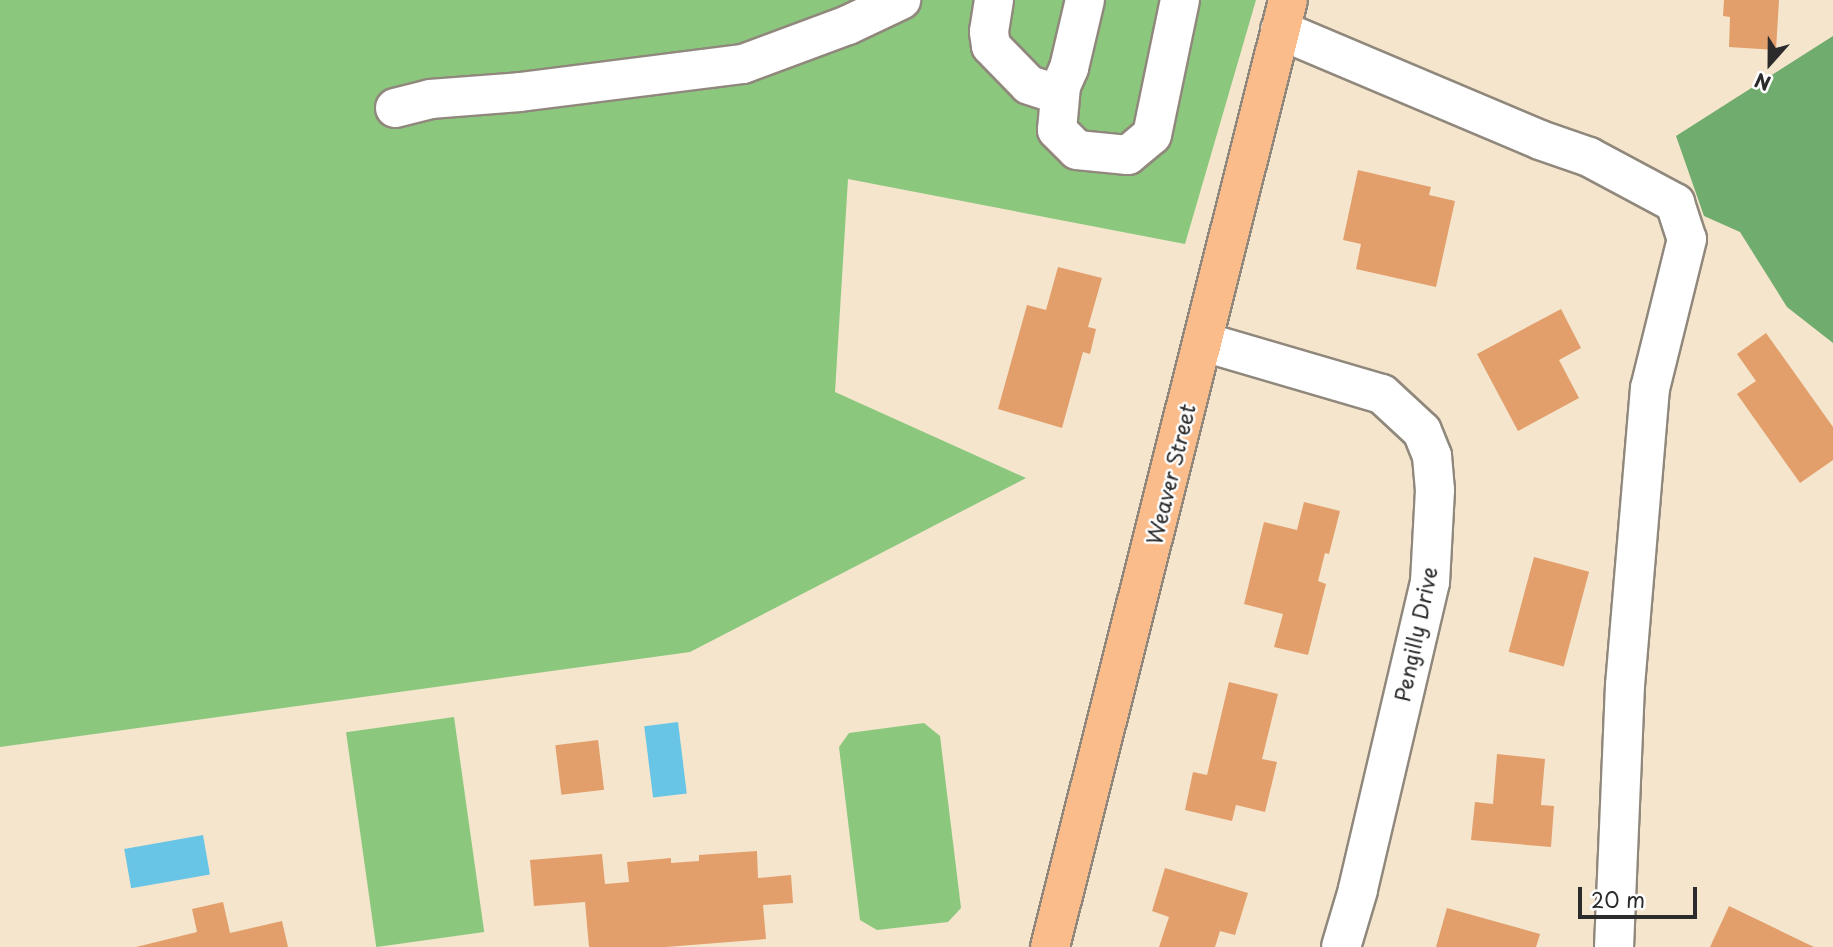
<!DOCTYPE html>
<html>
<head>
<meta charset="utf-8">
<style>
	body { margin:0 }
	#map { position:relative; width:1833px; height:947px; overflow:hidden; background:#f4e5cc; font-family:"Playpen Sans",sans-serif }
	div>[style] { position:absolute }
	.green>* { inset:0; background:#8bc87e; transform-origin:0 0 }
	.forest>* { inset:0; background:#70ac6d }
	.water>* { inset:0; background:#68c5e6; transform-origin:0 0 }
	.building>* { inset:0; background:#e29f6c; transform-origin:0 0 }
	.roads { filter:drop-shadow(2px 0 #90887c) drop-shadow(-2px 0 #90887c) drop-shadow(0 2px #90887c) drop-shadow(0 -2px #90887c) }
	.minor>* { height:38px; margin:-19px; padding:0 19px; transform-origin:19px; border-radius:19px; background:#fff }
	.major>* { height:38px; margin:-19px; padding:0 19px; transform-origin:19px; border-radius:19px; background:#fabc8b }
	span { translate:-50% -50%; white-space:nowrap; text-align:center; line-height:1.15; -webkit-text-stroke:5px #fff; paint-order:stroke }
	.street-label { font-size:21px; color:#2b2b2b }
	.north { position:absolute; left:1735px; top:28px; width:70px; height:70px; -webkit-text-stroke:5px #fff; paint-order:stroke; rotate:201deg; font-size:19px; font-weight:700; line-height:28px; text-align:center; color:#2b2b2b }
	.north::after { content:''; display:block; margin:auto; width:24px; height:32px; background:#2b2b2b; clip-path:polygon(50% 0,100% 100%,50% 72%,0 100%) }
	.scale { position:absolute; left:1578px; top:887px; width:119px; height:32px; box-sizing:border-box; border:4px solid #2b2b2b; border-top:0; padding-left:9px; font-size:21px; line-height:24px; white-space:nowrap; color:#2b2b2b; -webkit-text-stroke:5px #fff; paint-order:stroke }
</style>
</head>
<body>
<div id="map">
	<div class="green">
		<i style="clip-path:polygon(0 0,1256px 0,1185px 244px,848px 179px,835px 392px,1026px 478px,690px 652px,0 747px)"></i>
		<i style="left:454px;top:717px;width:217px;height:109px;rotate:82deg"></i>
		<i style="clip-path:polygon(924px 723px,940px 736px,961px 908px,948px 922px,877px 930px,860px 920px,839px 747px,849px 733px)"></i>
	</div>
	<div class="forest">
		<i style="clip-path:polygon(1833px 36px,1833px 343px,1787px 307px,1740px 232px,1704px 216px,1676px 136px)"></i>
	</div>
	<div class="water">
		<i style="left:678px;top:722px;width:72px;height:34px;rotate:83deg"></i>
		<i style="left:203px;top:835px;width:40px;height:80px;rotate:80deg"></i>
	</div>
	<div class="building">
		<i style="clip-path:polygon(1724px 0,1779px 0,1776px 50px,1729px 47px,1730px 17px,1723px 16px)"></i>
		<i style="clip-path:polygon(1358px 170px,1431px 187px,1429px 195px,1455px 201px,1436px 287px,1356px 269px,1361px 244px,1343px 240px)"></i>
		<i style="clip-path:polygon(1058px 267px,1102px 278px,1088px 327px,1096px 329px,1090px 354px,1083px 352px,1062px 428px,998px 409px,1027px 305px,1046px 310px)"></i>
		<i style="clip-path:polygon(1561px 309px,1581px 348px,1559px 360px,1579px 398px,1518px 431px,1477px 354px)"></i>
		<i style="clip-path:polygon(1766px 333px,1833px 427px,1833px 460px,1800px 483px,1737px 394px,1756px 381px,1737px 354px)"></i>
		<i style="clip-path:polygon(1304px 502px,1340px 511px,1329px 554px,1325px 553px,1318px 581px,1326px 584px,1308px 655px,1274px 647px,1283px 614px,1244px 604px,1264px 522px,1297px 530px)"></i>
		<i style="left:1534px;top:557px;width:57px;height:98px;rotate:15deg"></i>
		<i style="clip-path:polygon(1229px 682px,1278px 694px,1262px 759px,1277px 762px,1265px 812px,1236px 805px,1232px 821px,1185px 810px,1193px 772px,1207px 775px)"></i>
		<i style="left:598px;top:740px;width:50px;height:43px;rotate:83deg"></i>
		<i style="clip-path:polygon(1497px 754px,1545px 759px,1541px 805px,1554px 806px,1551px 847px,1471px 840px,1475px 802px,1493px 804px)"></i>
		<i style="clip-path:polygon(757px 851px,758px 878px,791px 875px,793px 903px,763px 905px,766px 939px,666px 947px,589px 947px,585px 902px,534px 906px,530px 860px,602px 854px,605px 884px,629px 882px,627px 862px,671px 858px,671px 863px,699px 861px,699px 855px)"></i>
		<i style="clip-path:polygon(1165px 868px,1248px 893px,1235px 935px,1220px 931px,1215px 947px,1159px 947px,1169px 917px,1152px 911px)"></i>
		<i style="clip-path:polygon(223px 902px,230px 933px,282px 921px,288px 947px,136px 947px,197px 932px,192px 909px)"></i>
		<i style="clip-path:polygon(1729px 906px,1814px 947px,1710px 947px)"></i>
		<i style="clip-path:polygon(1447px 908px,1540px 934px,1536px 947px,1436px 947px)"></i>
	</div>
	<div class="roads">
		<div class="minor">
			<i style="left:994px;top:0;width:32px;rotate:99deg"></i>
			<i style="left:989px;top:32px;width:14px;rotate:82deg"></i>
			<i style="left:991px;top:46px;width:54px;rotate:45.7deg"></i>
			<i style="left:1029px;top:85px;width:20px;rotate:18deg"></i>
			<i style="left:1048px;top:91px;width:14px;rotate:-21deg"></i>
			<i style="left:1061px;top:86px;width:20px;rotate:-66deg"></i>
			<i style="left:1069px;top:68px;width:70px;rotate:-76.8deg"></i>
			<i style="left:1280px;top:30px;width:282px;rotate:22.9deg"></i>
			<i style="left:1540px;top:140px;width:52px;rotate:19.1deg"></i>
			<i style="left:1589px;top:157px;width:98px;rotate:28.1deg"></i>
			<i style="left:1675px;top:203px;width:38px;rotate:72deg"></i>
			<i style="left:1687px;top:239px;width:154px;rotate:103.9deg"></i>
			<i style="left:1650px;top:388px;width:298px;rotate:94.8deg"></i>
			<i style="left:1625px;top:685px;width:262px;rotate:92.4deg"></i>
			<i style="left:1061px;top:86px;width:44px;rotate:95.2deg"></i>
			<i style="left:1057px;top:130px;width:28px;rotate:45deg"></i>
			<i style="left:1077px;top:150px;width:51px;rotate:5.6deg"></i>
			<i style="left:1128px;top:155px;width:31px;rotate:-40deg"></i>
			<i style="left:1152px;top:135px;width:138px;rotate:-78.3deg"></i>
			<i style="left:395px;top:108px;width:36px;rotate:-14deg"></i>
			<i style="left:430px;top:99px;width:90px;rotate:-4.4deg"></i>
			<i style="left:520px;top:92px;width:225px;rotate:-7.2deg"></i>
			<i style="left:743px;top:64px;width:112px;rotate:-20.4deg"></i>
			<i style="left:848px;top:25px;width:59px;rotate:-25.3deg"></i>
			<i style="left:1204px;top:342px;width:185px;rotate:16.3deg"></i>
			<i style="left:1382px;top:394px;width:54px;rotate:42.8deg"></i>
			<i style="left:1422px;top:431px;width:27px;rotate:68deg"></i>
			<i style="left:1432px;top:456px;width:34px;rotate:85deg"></i>
			<i style="left:1435px;top:490px;width:92px;rotate:93.1deg"></i>
			<i style="left:1430px;top:582px;width:316px;rotate:103.2deg"></i>
			<i style="left:1358px;top:890px;width:59px;rotate:106.6deg"></i>
		</div>
		<div class="major">
			<i style="left:1050px;top:947px;width:976px;rotate:-75.89deg"></i>
		</div>
	</div>
	<div class="street-label">
		<span style="left:1170px;top:474px;rotate:-76deg">Weaver Street</span>
		<span style="left:1415px;top:634px;rotate:-78deg">Pengilly Drive</span>
	</div>
	<div class="north">N</div>
	<div class="scale">20 m</div>
</div>
</body>
</html>
